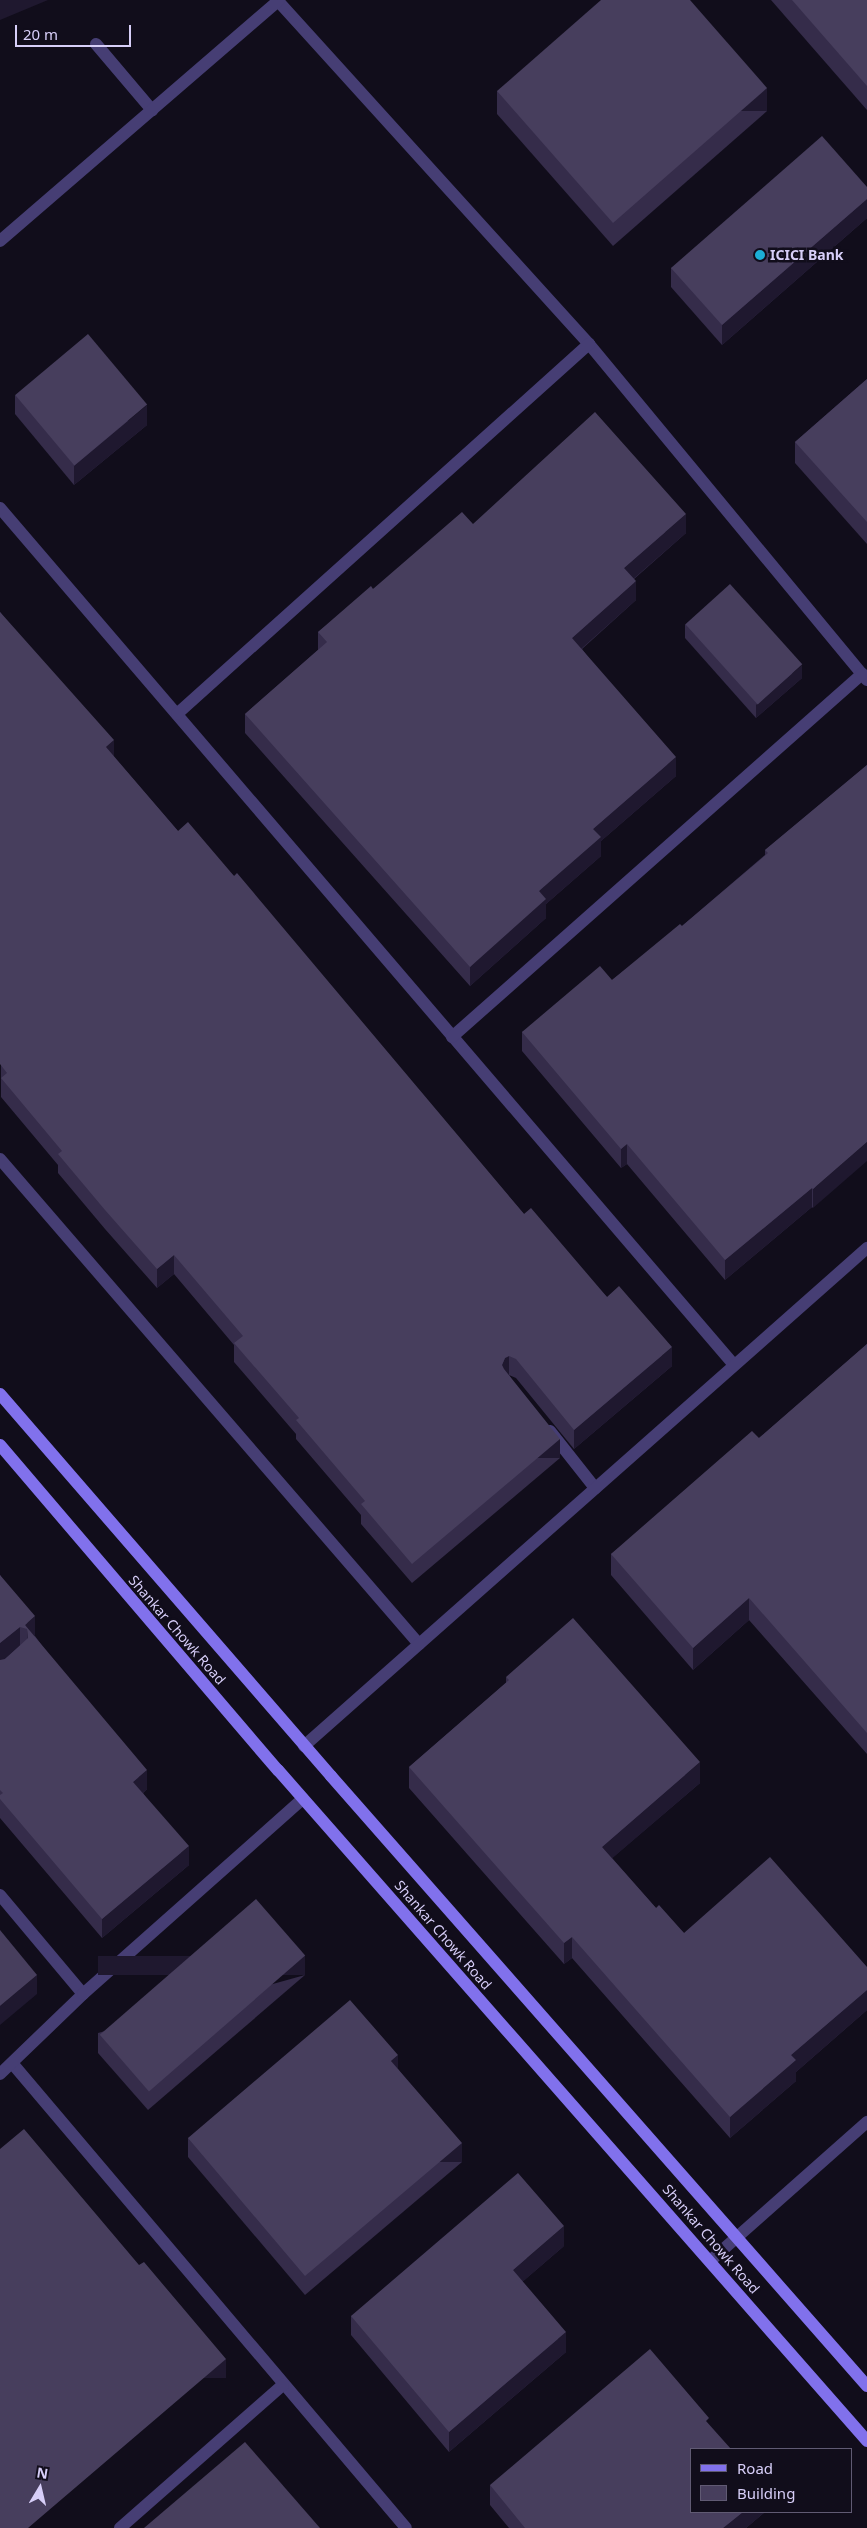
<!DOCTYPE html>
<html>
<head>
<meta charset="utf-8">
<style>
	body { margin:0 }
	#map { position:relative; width:867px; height:2528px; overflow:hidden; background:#110d1b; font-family:"Noto Sans",sans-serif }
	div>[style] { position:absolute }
	.lane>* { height:12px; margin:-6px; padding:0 6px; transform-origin:6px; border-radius:6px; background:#463e74 }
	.street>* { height:12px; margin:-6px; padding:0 6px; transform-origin:6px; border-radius:6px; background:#463e74 }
	.secondary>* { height:12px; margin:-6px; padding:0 6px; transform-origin:6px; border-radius:6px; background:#8171ec }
	.wall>* { inset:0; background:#352c4a }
	.shaded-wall>* { inset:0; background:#1f182f; transform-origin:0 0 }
	.building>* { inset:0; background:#473e5d; transform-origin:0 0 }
	.dots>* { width:14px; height:14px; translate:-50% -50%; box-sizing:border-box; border:2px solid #110d1b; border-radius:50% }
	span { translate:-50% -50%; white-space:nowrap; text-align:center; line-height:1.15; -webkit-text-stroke:5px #110d1b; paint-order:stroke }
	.poi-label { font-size:14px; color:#d7cef8; font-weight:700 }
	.left { translate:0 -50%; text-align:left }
	.street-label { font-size:14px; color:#d7cef8 }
	.legend { position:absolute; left:690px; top:2448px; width:162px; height:65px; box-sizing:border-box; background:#110d1b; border:1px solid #605a73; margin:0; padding:6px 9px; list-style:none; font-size:15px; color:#d7cef8 }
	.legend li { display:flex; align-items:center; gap:10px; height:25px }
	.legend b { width:25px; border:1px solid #605a73 }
	.north { position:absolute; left:15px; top:2463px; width:50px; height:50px; -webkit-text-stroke:4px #110d1b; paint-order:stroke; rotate:9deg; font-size:14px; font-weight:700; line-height:20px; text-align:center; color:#d7cef8 }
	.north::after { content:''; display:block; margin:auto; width:18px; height:22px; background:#d7cef8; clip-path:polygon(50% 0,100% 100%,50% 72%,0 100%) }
	.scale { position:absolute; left:15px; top:25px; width:116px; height:22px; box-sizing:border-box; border:2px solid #d7cef8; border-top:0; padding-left:6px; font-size:15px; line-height:18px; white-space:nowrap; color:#d7cef8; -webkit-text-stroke:4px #110d1b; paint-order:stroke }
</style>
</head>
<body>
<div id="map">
	<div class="lane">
		<i style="left:278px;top:1px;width:463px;rotate:47.8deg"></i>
		<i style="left:589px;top:344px;width:436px;rotate:50.4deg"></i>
		<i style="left:96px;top:44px;width:87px;rotate:49.7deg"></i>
		<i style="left:0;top:241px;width:369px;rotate:-40.8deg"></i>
		<i style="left:0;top:508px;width:1128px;rotate:49.42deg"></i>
		<i style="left:177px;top:714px;width:554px;rotate:-41.93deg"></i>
		<i style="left:452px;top:1037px;width:548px;rotate:-41.52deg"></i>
		<i style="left:0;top:1159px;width:641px;rotate:49.18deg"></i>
		<i style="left:550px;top:1431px;width:73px;rotate:51.7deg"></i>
		<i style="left:304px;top:1746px;width:752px;rotate:-41.49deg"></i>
		<i style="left:710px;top:2261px;width:210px;rotate:-41.5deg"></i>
	</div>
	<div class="street">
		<i style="left:0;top:1895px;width:129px;rotate:50deg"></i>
		<i style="left:12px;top:2063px;width:609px;rotate:49.72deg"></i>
		<i style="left:0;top:2074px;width:115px;rotate:-43.9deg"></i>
		<i style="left:83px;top:1994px;width:294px;rotate:-41.6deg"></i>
		<i style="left:120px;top:2528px;width:217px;rotate:-41.3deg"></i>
	</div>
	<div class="secondary">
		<i style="left:0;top:1394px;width:505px;rotate:49.09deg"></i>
		<i style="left:331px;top:1776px;width:812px;rotate:48.69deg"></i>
		<i style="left:0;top:1445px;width:428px;rotate:49.5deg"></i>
		<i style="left:278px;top:1770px;width:893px;rotate:48.72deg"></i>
	</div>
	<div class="wall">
		<i style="clip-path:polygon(771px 0,867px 0,867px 110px)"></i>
		<i style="clip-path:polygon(497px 91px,767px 111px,613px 246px,497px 114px)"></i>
		<i style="clip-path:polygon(867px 187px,867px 218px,722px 345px,671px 287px,671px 268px)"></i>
		<i style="clip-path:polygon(867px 379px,867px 544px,795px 463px,795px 442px)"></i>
		<i style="clip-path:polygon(15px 395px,147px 425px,74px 485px,15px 414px)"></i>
		<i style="clip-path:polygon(473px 524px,686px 533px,634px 579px,636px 600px,582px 649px,676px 776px,601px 841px,601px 856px,546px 904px,546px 918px,470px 986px,245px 733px,245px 714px,318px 650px,318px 632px,373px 589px)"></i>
		<i style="clip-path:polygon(0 612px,114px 757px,178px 831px,234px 876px,524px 1214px,607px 1297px,672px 1366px,574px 1449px,516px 1378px,509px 1375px,560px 1458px,412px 1583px,361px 1524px,361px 1515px,296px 1439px,296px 1434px,234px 1362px,234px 1345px,174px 1274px,157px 1288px,105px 1229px,58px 1173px,58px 1165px,1px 1097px)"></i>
		<i style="clip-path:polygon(685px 624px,802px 678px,756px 718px,685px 638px)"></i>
		<i style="clip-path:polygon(867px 765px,813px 1208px,812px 1207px,725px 1280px,627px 1164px,621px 1168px,522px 1051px,522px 1032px,612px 980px,682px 926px,765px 855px,765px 850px)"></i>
		<i style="clip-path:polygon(867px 1344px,867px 1754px,749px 1620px,693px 1670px,611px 1575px,611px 1554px,759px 1438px)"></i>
		<i style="clip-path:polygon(0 1575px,35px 1636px,147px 1789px,143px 1793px,189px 1865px,102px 1938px,0 1818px)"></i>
		<i style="clip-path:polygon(506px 1677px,700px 1783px,612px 1858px,656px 1908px,684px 1933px,867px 1967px,867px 2010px,796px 2072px,796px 2081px,730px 2138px,572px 1958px,564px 1964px,409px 1788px,409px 1767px,506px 1683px)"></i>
		<i style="clip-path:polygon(305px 1975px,148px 2110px,98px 2053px,98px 2033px)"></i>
		<i style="clip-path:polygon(398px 2069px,462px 2162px,305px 2295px,188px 2157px,188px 2138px)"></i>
		<i style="clip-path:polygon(564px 2246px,522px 2282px,566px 2352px,449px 2452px,351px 2335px,351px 2316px)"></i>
		<i style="clip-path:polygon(490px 2485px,691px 2512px,765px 2512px,746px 2528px,509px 2528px,490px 2505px)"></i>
	</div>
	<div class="shaded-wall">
		<i style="clip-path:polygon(0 0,48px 0,0 20px)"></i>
		<i style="left:767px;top:88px;width:23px;height:205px;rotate:90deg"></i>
		<i style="clip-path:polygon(867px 199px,867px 218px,722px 345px,722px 325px)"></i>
		<i style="clip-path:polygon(147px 405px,147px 425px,74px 485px,74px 466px)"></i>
		<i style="clip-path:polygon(686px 514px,686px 533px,624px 587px,624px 568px)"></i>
		<i style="clip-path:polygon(636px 581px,636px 600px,572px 657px,572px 638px)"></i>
		<i style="clip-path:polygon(802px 665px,802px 678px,756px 718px,756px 705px)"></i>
		<i style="clip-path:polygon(114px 740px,114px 759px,106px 747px)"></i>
		<i style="clip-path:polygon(676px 757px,676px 776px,601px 841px,601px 856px,546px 904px,546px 918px,470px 986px,470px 967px,539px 891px,593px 829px)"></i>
		<i style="clip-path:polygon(867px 1142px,867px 1161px,813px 1208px,813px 1189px)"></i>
		<i style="clip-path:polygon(627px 1144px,627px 1164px,621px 1168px,621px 1149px)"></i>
		<i style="clip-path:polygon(812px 1188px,812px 1207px,725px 1280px,725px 1260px)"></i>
		<i style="clip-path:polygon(174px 1255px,174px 1274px,157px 1288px,157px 1269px)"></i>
		<i style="clip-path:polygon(672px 1347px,672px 1366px,574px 1449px,574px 1430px)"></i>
		<i style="clip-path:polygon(509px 1356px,509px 1375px,505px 1377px,502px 1365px,505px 1358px)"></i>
		<i style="left:560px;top:1439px;width:19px;height:194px;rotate:90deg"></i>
		<i style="clip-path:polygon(749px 1598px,749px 1620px,693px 1670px,693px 1648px)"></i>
		<i style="clip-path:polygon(35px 1616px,35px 1636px,28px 1641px,27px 1629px,25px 1625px)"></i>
		<i style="clip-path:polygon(20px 1627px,20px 1646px,0 1663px,0 1643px)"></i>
		<i style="clip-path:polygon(700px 1762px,700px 1783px,602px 1867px,602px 1847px)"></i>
		<i style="clip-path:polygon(147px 1770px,147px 1789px,133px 1801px,133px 1782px)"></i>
		<i style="clip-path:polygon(189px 1846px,189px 1865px,102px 1938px,102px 1919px)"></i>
		<i style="clip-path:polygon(572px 1937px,572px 1958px,564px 1964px,564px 1943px)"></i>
		<i style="left:305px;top:1956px;width:19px;height:207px;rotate:90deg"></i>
		<i style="clip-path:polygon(37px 1975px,37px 1994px,0 2025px,0 2006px)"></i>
		<i style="clip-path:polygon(867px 1990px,867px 2010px,796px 2072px,796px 2081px,730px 2138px,730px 2117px,791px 2055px)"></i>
		<i style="clip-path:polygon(398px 2055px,398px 2075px,391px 2061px)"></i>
		<i style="left:462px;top:2143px;width:19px;height:206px;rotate:90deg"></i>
		<i style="clip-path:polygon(564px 2226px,564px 2246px,513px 2290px,513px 2270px)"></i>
		<i style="clip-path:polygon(566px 2332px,566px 2352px,449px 2452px,449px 2432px)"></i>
		<i style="left:226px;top:2359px;width:19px;height:260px;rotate:90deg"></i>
		<i style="clip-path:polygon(743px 2512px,765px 2512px,746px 2528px,723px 2528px)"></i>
	</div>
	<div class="building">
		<i style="clip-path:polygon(601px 0,690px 0,767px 88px,613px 223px,497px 91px)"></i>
		<i style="clip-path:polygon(792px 0,867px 0,867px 86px)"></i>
		<i style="clip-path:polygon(822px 136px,867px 187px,867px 199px,722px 325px,671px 268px)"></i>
		<i style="left:88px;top:334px;width:92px;height:95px;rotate:50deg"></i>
		<i style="clip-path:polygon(867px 379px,867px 522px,795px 442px)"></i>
		<i style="clip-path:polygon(595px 412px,686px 514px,624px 568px,636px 581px,572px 638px,676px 757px,593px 829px,601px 837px,539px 891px,546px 899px,470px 967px,245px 714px,327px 642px,318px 632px,371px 586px,373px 589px,462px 512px,473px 524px)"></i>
		<i style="left:730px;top:584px;width:108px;height:60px;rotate:48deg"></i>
		<i style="clip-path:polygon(0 612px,114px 740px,106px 747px,178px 831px,188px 822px,234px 876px,237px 873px,524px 1214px,531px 1208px,607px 1297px,619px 1286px,672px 1347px,574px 1430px,516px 1359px,509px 1356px,505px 1358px,502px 1365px,504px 1369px,560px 1439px,412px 1564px,361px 1504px,365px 1501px,296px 1420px,299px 1418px,234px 1343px,243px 1336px,174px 1255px,157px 1269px,105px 1210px,58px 1154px,62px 1151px,1px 1078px,7px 1073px,0 1064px)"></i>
		<i style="clip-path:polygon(867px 765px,867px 1142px,813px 1189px,812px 1188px,725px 1260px,627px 1144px,621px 1149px,522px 1032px,600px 966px,612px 980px,680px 924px,682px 926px,768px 853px,765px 850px)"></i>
		<i style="clip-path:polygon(867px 1344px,867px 1733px,749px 1598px,693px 1648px,611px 1554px,752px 1431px,759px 1438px)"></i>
		<i style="clip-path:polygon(0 1575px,35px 1616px,25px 1625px,147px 1770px,133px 1782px,189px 1846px,102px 1919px,0 1799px,0 1795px,3px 1793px,0 1790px,0 1660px,5px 1659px,28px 1638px,27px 1629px,20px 1627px,0 1643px)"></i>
		<i style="clip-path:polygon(573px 1618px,700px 1762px,602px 1847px,656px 1908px,659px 1905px,684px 1933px,770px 1857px,867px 1967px,867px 1990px,791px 2055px,796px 2060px,730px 2117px,572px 1937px,564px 1943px,409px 1767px,509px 1680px,506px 1677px)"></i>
		<i style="left:256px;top:1899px;width:75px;height:207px;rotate:49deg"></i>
		<i style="clip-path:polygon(0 1930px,37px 1975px,0 2006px)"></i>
		<i style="clip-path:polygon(350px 2000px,398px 2055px,391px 2061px,462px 2143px,305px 2276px,188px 2138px)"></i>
		<i style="clip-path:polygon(24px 2129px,139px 2265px,144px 2262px,226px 2359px,28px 2528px,0 2528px,0 2149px)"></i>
		<i style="clip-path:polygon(518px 2173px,564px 2226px,513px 2270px,566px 2332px,449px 2432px,351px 2316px)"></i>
		<i style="clip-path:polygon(650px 2349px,709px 2418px,706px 2421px,731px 2449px,691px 2449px,691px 2512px,743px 2512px,723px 2528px,525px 2528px,490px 2485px)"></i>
		<i style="clip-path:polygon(245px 2442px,320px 2528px,144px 2528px)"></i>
	</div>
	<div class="dots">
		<i style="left:760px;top:255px;background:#1cafd6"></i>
	</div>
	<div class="poi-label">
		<span class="left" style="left:770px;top:255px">ICICI Bank</span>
	</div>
	<div class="street-label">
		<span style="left:177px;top:1630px;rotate:49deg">Shankar Chowk Road</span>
		<span style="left:443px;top:1935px;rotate:49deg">Shankar Chowk Road</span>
		<span style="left:711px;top:2239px;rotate:49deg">Shankar Chowk Road</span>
	</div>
	<ul class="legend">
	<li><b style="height:6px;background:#8171ec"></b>Road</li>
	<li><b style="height:14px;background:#473e5d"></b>Building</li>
	</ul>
	<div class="north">N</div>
	<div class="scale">20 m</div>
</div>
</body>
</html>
